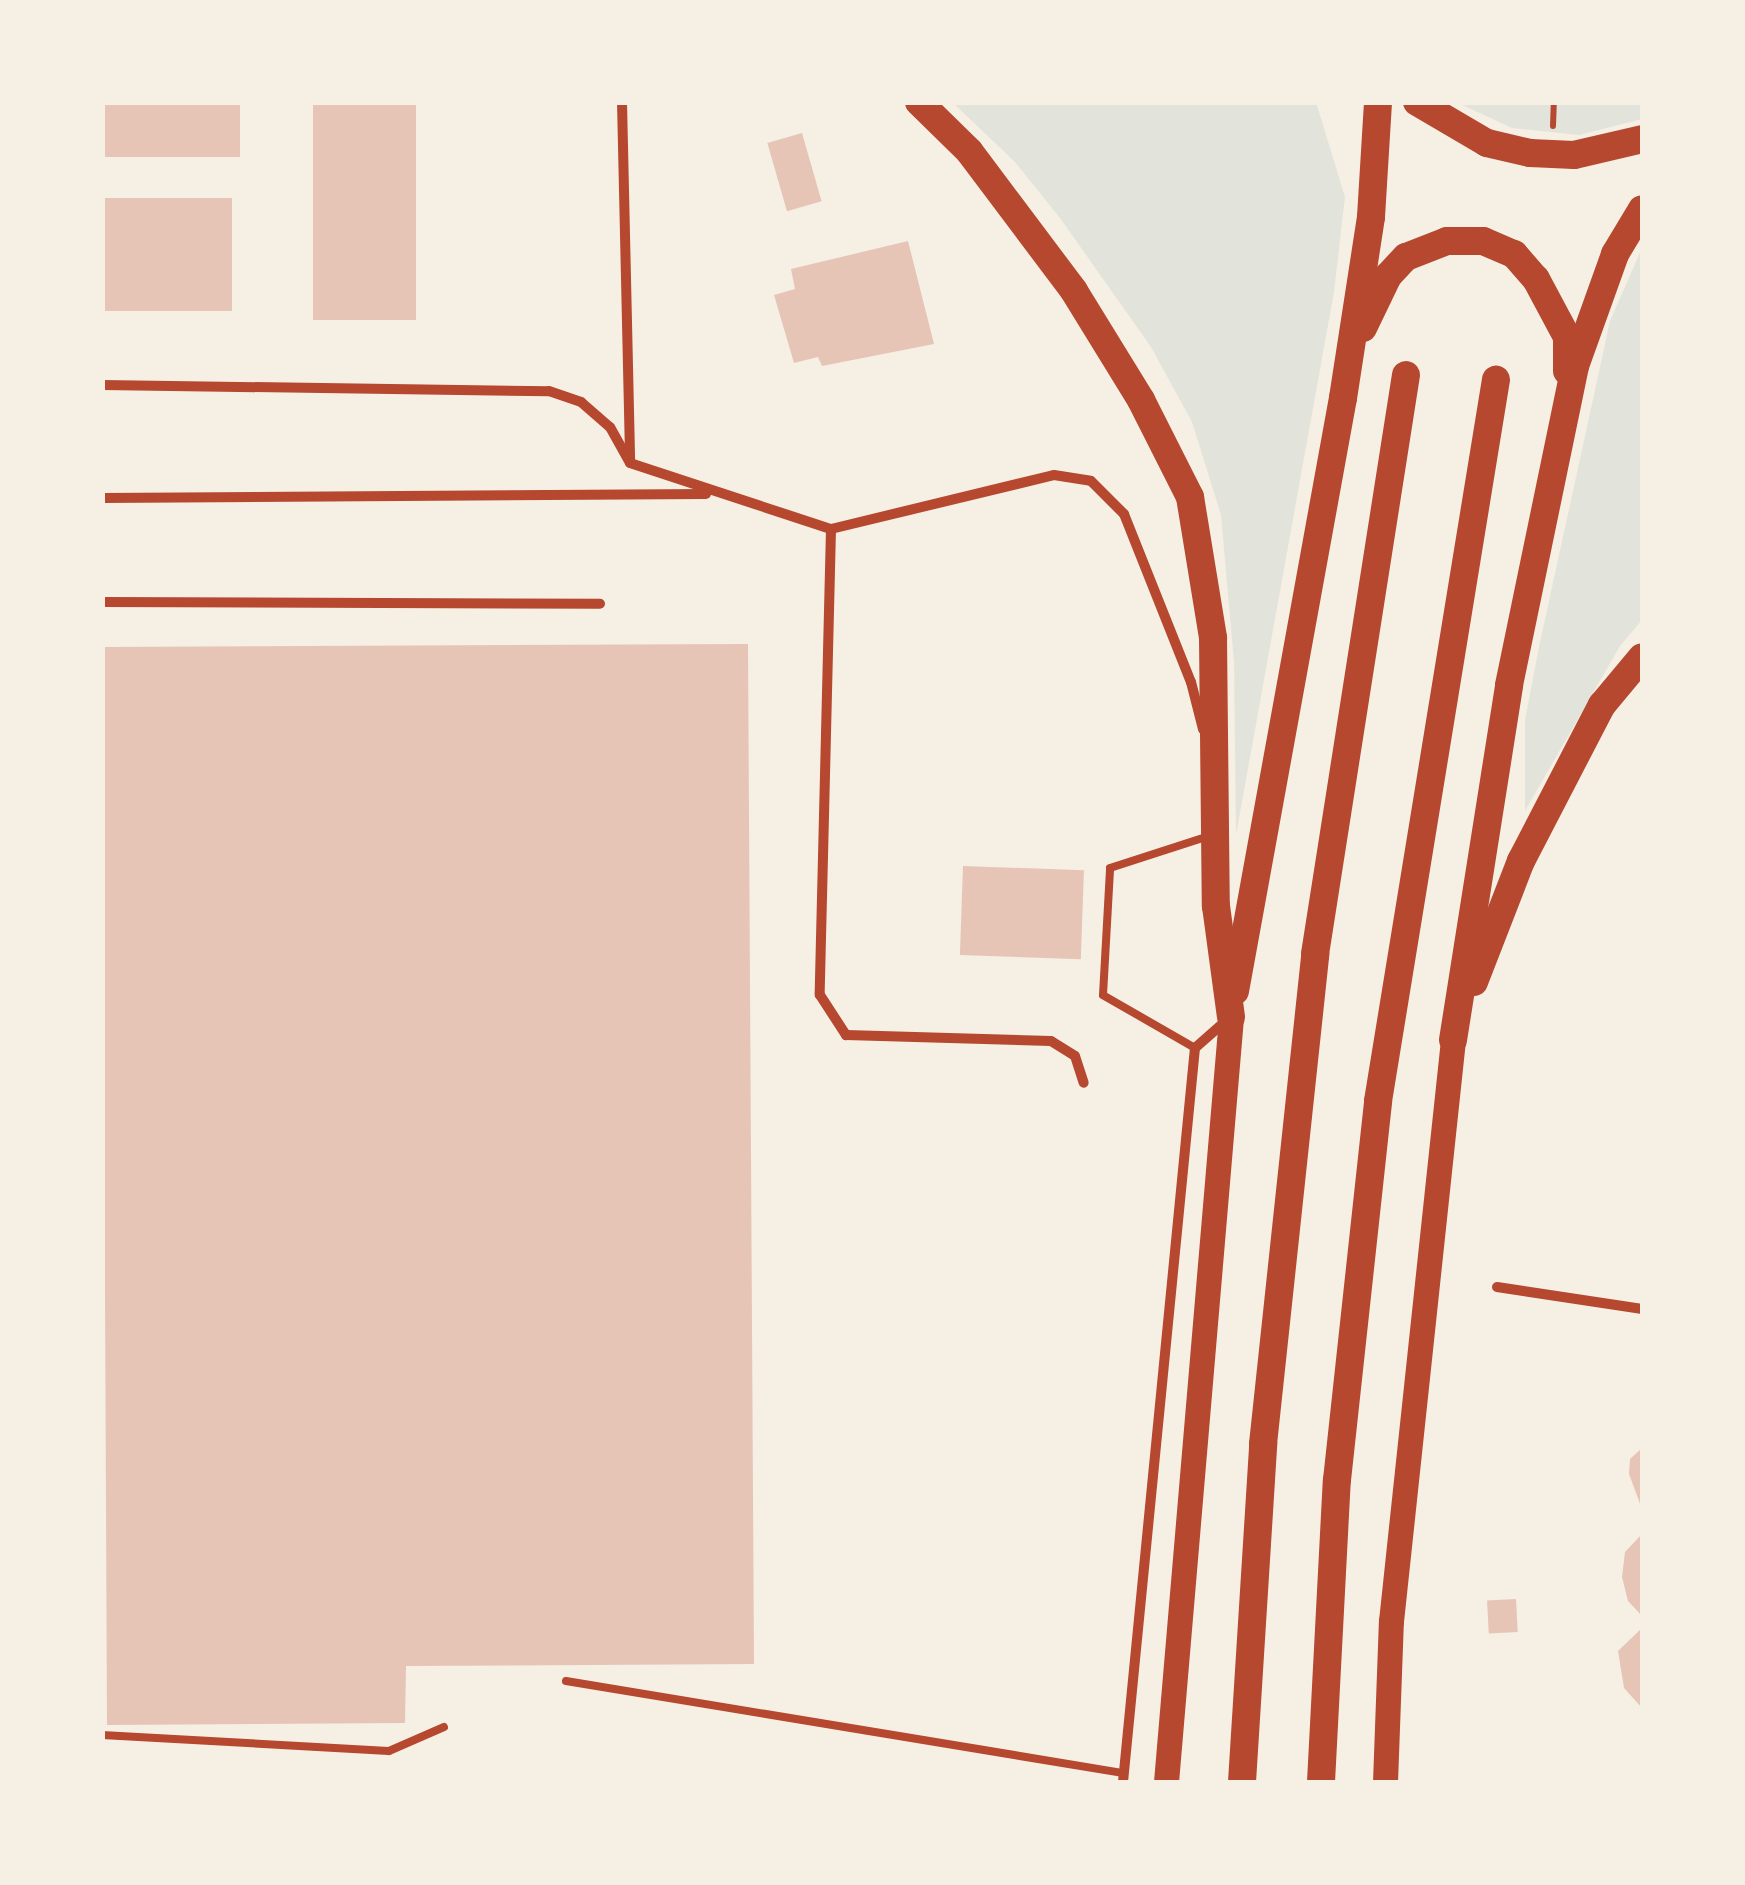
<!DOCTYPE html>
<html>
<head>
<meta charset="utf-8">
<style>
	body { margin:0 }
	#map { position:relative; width:1745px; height:1885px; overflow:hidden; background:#f6efe4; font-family:Signika,sans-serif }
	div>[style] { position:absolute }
	.green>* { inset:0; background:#e2e4dc }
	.building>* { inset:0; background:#e6c5b7; transform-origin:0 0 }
	.path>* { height:6px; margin:-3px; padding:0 3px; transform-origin:3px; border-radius:3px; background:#b5482f }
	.service>* { height:8px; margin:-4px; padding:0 4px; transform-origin:4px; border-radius:4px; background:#b5482f }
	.minor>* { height:10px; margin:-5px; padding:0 5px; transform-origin:5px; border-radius:5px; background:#b5482f }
	.primary>* { height:25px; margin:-12.5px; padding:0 12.5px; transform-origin:12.5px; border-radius:12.5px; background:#b5482f }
	.trunk>* { height:28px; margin:-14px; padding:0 14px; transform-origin:14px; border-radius:14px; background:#b5482f }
	span { translate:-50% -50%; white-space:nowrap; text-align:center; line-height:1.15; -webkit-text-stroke:10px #f6efe4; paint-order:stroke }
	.frame { position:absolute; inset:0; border:105px solid #f6efe4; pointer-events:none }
</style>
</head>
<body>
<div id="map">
	<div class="green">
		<i style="clip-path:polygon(1316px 102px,1345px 197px,1334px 292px,1236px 835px,1234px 662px,1221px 515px,1192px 422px,1151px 347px,1060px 218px,1015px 162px,953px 103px)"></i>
		<i style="clip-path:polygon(1458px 103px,1642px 103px,1642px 119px,1579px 135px,1512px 128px)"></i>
		<i style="clip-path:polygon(1642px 248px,1642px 620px,1620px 646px,1525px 811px,1525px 720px,1539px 647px,1610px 321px)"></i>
	</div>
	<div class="building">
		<i style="left:103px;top:102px;width:137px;height:55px"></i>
		<i style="left:313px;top:102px;width:103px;height:218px"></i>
		<i style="left:802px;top:133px;width:71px;height:36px;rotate:74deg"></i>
		<i style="left:102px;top:198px;width:130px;height:113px"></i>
		<i style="clip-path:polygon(908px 241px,934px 344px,822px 366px,818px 357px,794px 363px,774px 295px,795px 289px,791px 269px)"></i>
		<i style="clip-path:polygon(748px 644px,754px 1664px,406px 1666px,405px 1723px,107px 1725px,102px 647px)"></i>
		<i style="left:963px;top:866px;width:121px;height:89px;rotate:2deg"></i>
		<i style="clip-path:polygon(1642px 1448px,1642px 1509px,1629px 1474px,1630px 1459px)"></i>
		<i style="clip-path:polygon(1642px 1534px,1642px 1616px,1628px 1601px,1622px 1577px,1625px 1552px)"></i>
		<i style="left:1516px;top:1599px;width:33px;height:29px;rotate:87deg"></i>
		<i style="clip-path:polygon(1642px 1628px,1642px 1708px,1624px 1688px,1618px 1651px)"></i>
	</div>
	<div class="path">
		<i style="left:1553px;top:126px;width:24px;rotate:-88deg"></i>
	</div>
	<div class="service">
		<i style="left:1195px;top:1048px;width:106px;rotate:-150.1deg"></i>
		<i style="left:1103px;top:995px;width:127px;rotate:-86.8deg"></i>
		<i style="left:1110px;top:868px;width:104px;rotate:-17.9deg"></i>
		<i style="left:566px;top:1681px;width:565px;rotate:9.38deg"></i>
		<i style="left:102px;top:1735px;width:287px;rotate:3.2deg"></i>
		<i style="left:389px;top:1751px;width:60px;rotate:-23.6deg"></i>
	</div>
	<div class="minor">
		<i style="left:622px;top:102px;width:359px;rotate:88.7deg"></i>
		<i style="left:102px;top:385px;width:447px;rotate:0.8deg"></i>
		<i style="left:549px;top:391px;width:34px;rotate:19deg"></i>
		<i style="left:581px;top:402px;width:38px;rotate:41deg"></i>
		<i style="left:610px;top:427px;width:41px;rotate:60.9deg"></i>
		<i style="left:630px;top:463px;width:212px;rotate:18.2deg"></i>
		<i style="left:831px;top:529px;width:229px;rotate:-13.6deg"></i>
		<i style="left:1054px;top:475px;width:37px;rotate:9deg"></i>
		<i style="left:1091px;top:481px;width:47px;rotate:45deg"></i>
		<i style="left:1124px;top:514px;width:181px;rotate:68.3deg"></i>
		<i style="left:1191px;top:682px;width:49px;rotate:75.7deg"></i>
		<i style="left:102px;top:498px;width:604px;rotate:-0.38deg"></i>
		<i style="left:831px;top:529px;width:466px;rotate:91.4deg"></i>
		<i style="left:820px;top:995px;width:48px;rotate:57deg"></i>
		<i style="left:846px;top:1035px;width:205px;rotate:1.7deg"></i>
		<i style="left:1051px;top:1041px;width:28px;rotate:32deg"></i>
		<i style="left:1075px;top:1056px;width:28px;rotate:72deg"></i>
		<i style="left:102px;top:602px;width:498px;rotate:0.2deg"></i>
		<i style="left:1497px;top:1287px;width:147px;rotate:8.6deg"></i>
		<i style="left:1123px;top:1782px;width:738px;rotate:-84.4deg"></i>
		<i style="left:1195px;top:1048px;width:45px;rotate:-41.4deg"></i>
	</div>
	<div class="primary">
		<i style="left:1166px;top:1782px;width:768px;rotate:-85.14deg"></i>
		<i style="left:1385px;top:1782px;width:161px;rotate:-87.9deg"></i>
		<i style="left:1391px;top:1621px;width:584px;rotate:-83.91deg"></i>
	</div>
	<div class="trunk">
		<i style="left:919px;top:102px;width:70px;rotate:44.4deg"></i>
		<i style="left:969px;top:151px;width:175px;rotate:53.1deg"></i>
		<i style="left:1074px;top:291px;width:128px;rotate:58.4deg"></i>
		<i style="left:1141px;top:400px;width:109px;rotate:63.2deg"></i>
		<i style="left:1190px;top:497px;width:143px;rotate:80.7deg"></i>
		<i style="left:1213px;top:638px;width:268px;rotate:89.4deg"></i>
		<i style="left:1216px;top:906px;width:112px;rotate:82.3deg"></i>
		<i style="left:1417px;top:102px;width:81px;rotate:30.4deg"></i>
		<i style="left:1487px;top:143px;width:44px;rotate:13.1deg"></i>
		<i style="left:1530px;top:153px;width:44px;rotate:2.6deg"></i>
		<i style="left:1574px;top:155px;width:70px;rotate:-13.2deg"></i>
		<i style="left:1363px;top:328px;width:58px;rotate:-64.3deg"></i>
		<i style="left:1388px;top:276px;width:26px;rotate:-47deg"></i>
		<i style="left:1406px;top:257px;width:44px;rotate:-21.3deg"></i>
		<i style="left:1447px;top:241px;width:36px"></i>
		<i style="left:1483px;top:241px;width:34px;rotate:23deg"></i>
		<i style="left:1514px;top:254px;width:33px;rotate:49deg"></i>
		<i style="left:1536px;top:279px;width:66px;rotate:61.9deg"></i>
		<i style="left:1567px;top:337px;width:34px;rotate:90deg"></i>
		<i style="left:1474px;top:982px;width:130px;rotate:-68.8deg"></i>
		<i style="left:1521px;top:861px;width:176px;rotate:-62.6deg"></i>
		<i style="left:1602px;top:705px;width:62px;rotate:-50.2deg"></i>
		<i style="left:1235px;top:991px;width:603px;rotate:-79.68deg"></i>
		<i style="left:1343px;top:398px;width:183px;rotate:-81.2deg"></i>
		<i style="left:1371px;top:217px;width:115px;rotate:-86.5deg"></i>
		<i style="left:1453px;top:1040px;width:359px;rotate:-81deg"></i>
		<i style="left:1509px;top:685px;width:326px;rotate:-78.3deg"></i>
		<i style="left:1575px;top:366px;width:119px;rotate:-70.3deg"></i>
		<i style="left:1615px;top:254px;width:52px;rotate:-59deg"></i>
		<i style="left:1242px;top:1782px;width:339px;rotate:-86.4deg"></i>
		<i style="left:1263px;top:1444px;width:493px;rotate:-83.9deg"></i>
		<i style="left:1315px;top:954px;width:586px;rotate:-81.07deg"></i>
		<i style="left:1321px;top:1782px;width:302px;rotate:-87deg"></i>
		<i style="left:1337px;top:1480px;width:381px;rotate:-83.8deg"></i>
		<i style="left:1378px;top:1101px;width:731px;rotate:-80.71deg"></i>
	</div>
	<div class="frame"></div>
</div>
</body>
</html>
